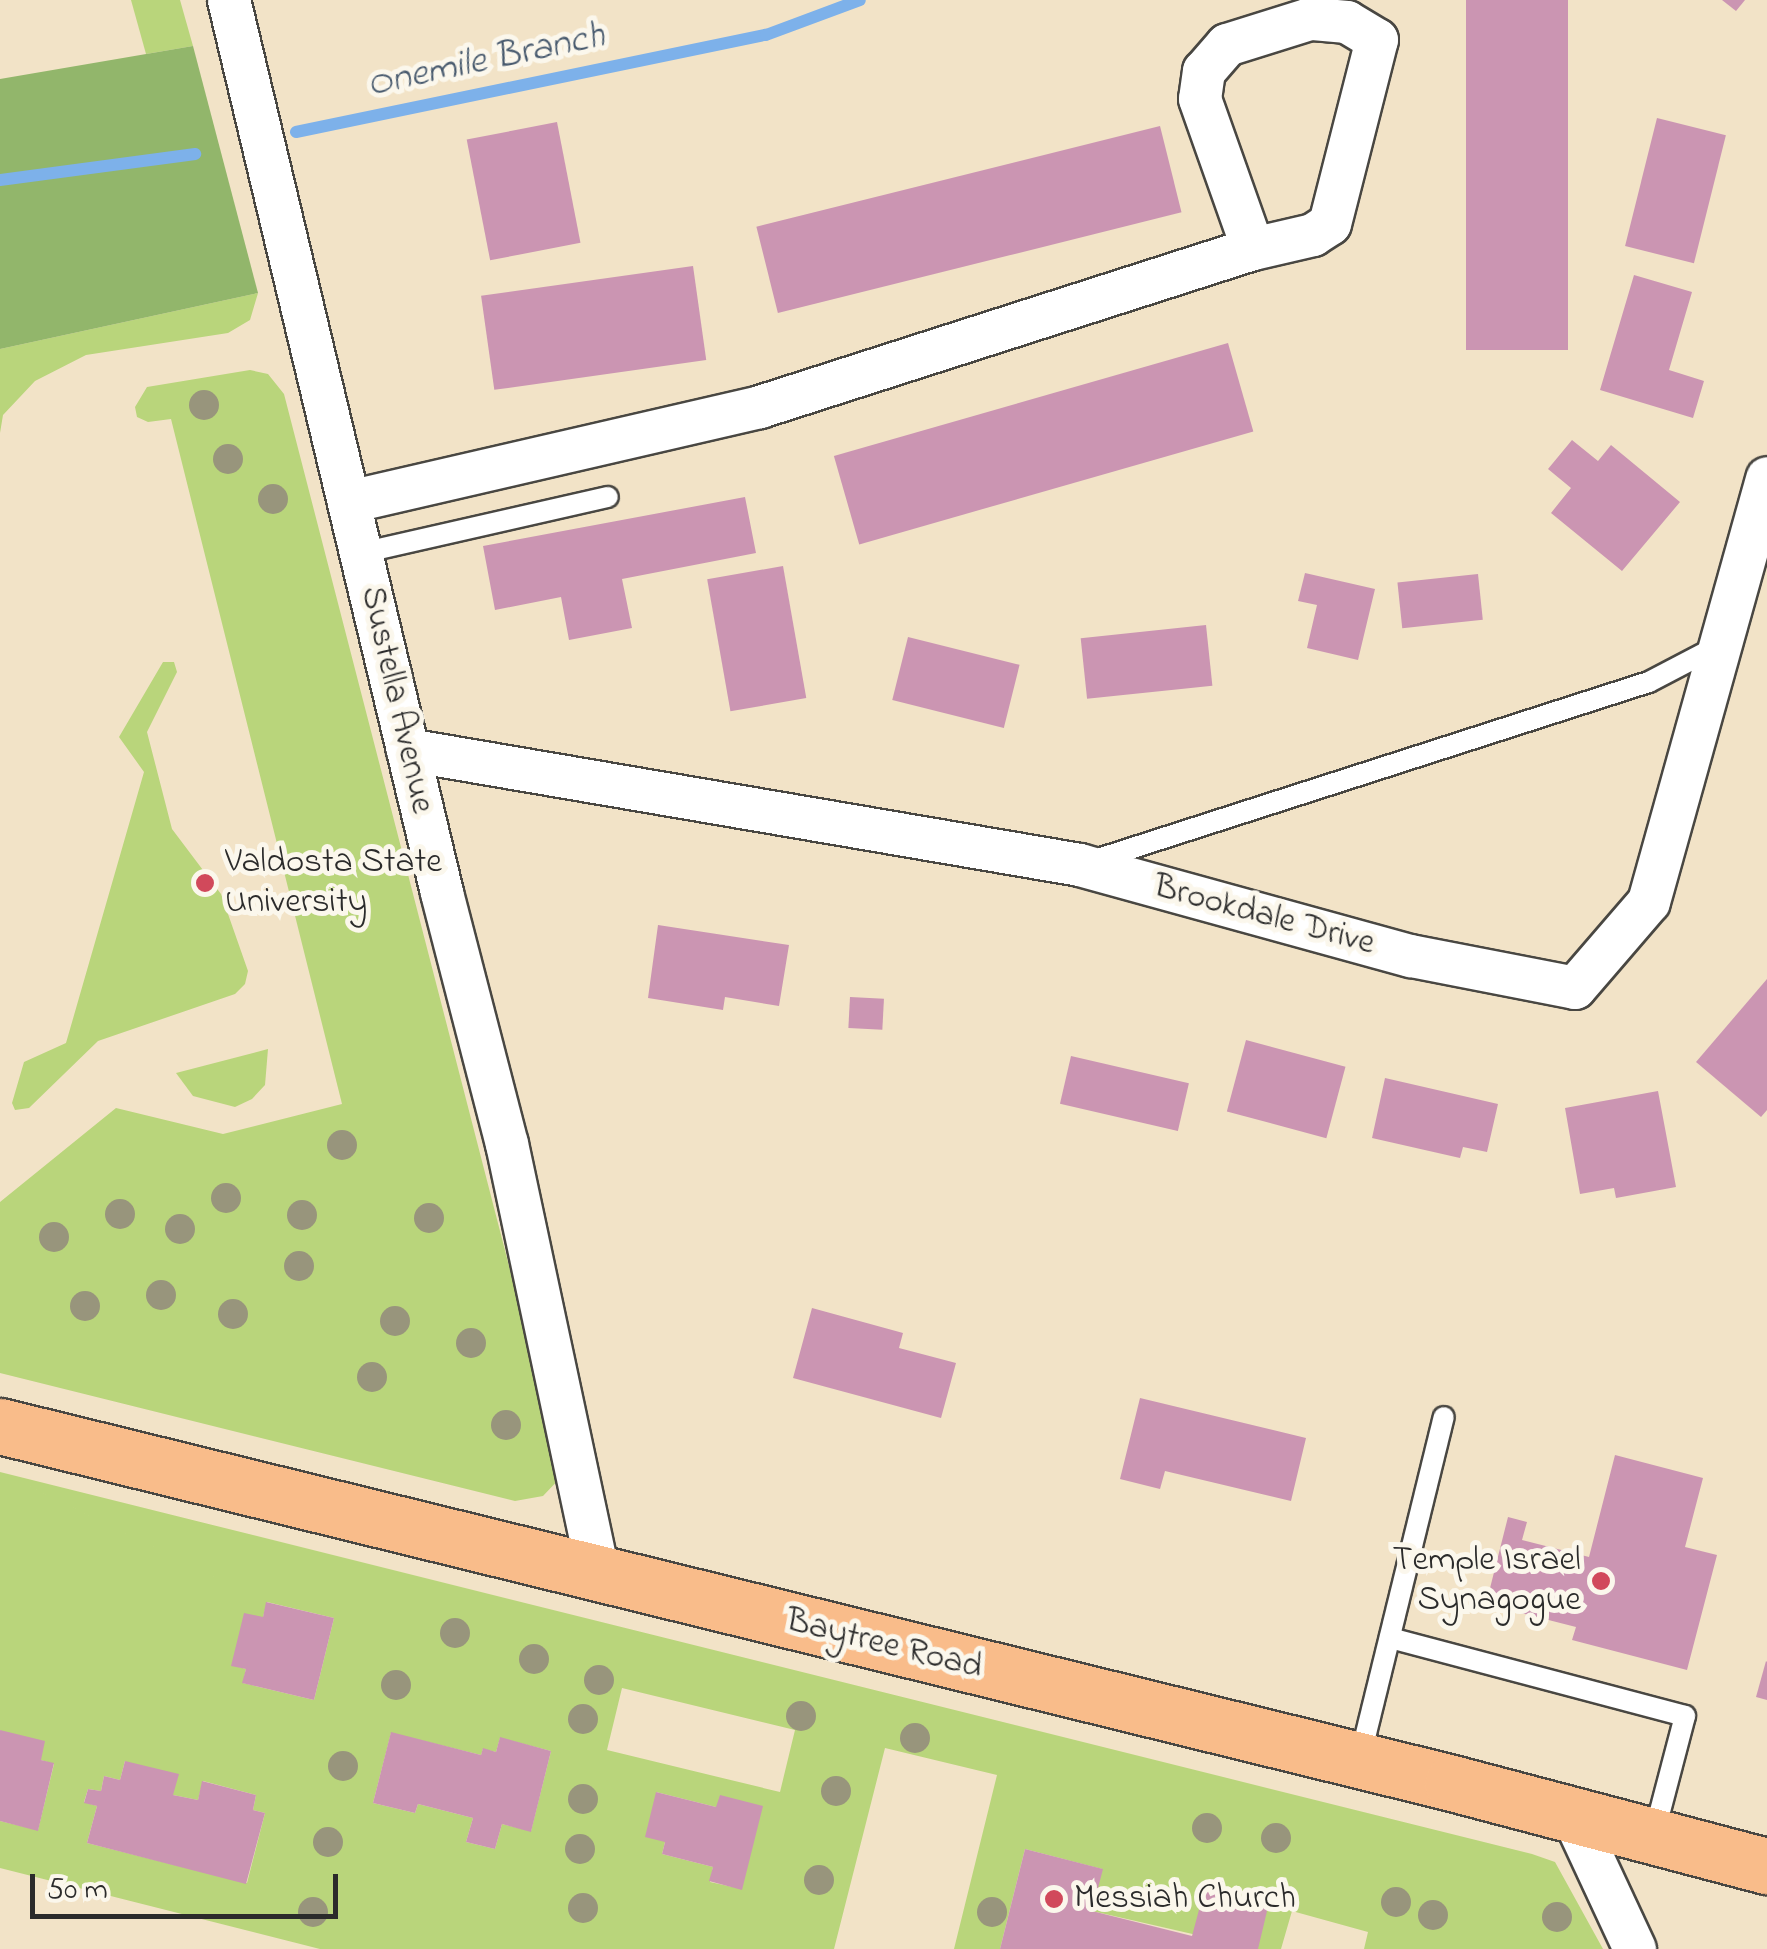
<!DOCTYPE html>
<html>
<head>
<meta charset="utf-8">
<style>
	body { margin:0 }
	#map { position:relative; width:1767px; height:1949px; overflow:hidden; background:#f2e3c7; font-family:"Indie Flower",sans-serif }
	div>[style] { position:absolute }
	.green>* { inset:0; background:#b9d57b }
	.forest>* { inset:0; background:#92b66b }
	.stream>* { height:12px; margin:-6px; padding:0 6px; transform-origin:6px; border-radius:6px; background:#7db1ea }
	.building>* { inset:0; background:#cb95b2; transform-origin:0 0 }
	.roads { filter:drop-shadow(2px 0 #494742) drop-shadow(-2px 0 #494742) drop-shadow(0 2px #494742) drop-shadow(0 -2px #494742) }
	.lane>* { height:20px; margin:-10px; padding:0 10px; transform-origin:10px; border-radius:10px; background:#fff }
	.street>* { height:42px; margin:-21px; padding:0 21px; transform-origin:21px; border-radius:21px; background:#fff }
	.primary>* { height:55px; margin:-27.5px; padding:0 27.5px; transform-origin:27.5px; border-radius:27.5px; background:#f9bc8a }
	.trees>* { width:30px; height:30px; margin:-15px; border-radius:50%; background:#98957c }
	.dots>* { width:28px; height:28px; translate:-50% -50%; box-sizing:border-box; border:5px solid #fbf7ec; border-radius:50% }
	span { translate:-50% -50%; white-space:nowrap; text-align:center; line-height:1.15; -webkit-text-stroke:10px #fbf7ec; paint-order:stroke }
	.street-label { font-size:35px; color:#2b2b2b }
	.poi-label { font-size:35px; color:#2b2b2b }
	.left { translate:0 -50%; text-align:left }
	.right { translate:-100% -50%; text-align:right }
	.water-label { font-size:38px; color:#485a6e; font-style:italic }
	.scale { position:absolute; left:30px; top:1874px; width:308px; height:45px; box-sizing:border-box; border:5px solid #2b2b2b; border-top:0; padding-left:12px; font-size:30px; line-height:35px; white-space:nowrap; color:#2b2b2b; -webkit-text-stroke:8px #fbf7ec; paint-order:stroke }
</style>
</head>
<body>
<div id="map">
	<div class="green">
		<i style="clip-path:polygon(131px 0,180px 0,193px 46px,146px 54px)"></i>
		<i style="clip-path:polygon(258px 293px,250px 320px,228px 333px,86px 355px,35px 381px,3px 415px,0 433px,0 349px)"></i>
		<i style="clip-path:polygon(250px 370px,268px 374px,284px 394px,563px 1475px,543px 1496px,515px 1501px,0 1373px,0 1202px,116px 1108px,223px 1134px,342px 1104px,171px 419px,148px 422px,137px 417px,135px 407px,147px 387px)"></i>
		<i style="clip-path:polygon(163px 662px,174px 662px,177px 672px,147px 732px,172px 829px,221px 894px,248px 971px,245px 984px,235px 994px,98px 1041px,29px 1108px,15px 1110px,12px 1103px,24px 1062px,66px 1043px,144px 772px,119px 737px)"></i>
		<i style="clip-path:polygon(268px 1049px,265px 1085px,252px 1099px,235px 1107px,193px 1096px,176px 1073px)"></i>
		<i style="clip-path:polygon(evenodd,0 1472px,1532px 1854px,1555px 1862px,1603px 1949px,1364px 1949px,1368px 1932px,1292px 1911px,1281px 1949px,1258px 1949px,1092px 1911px,1102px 1869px,1025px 1849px,1000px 1949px,954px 1949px,997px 1775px,885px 1748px,834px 1949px,320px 1949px,0 1868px,0 1821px,38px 1830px,54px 1764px,41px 1760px,0 1730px,0 1472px,267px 1602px,334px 1618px,314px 1700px,243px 1683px,246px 1669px,232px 1665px,263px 1617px,267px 1602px,0 1472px,622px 1688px,795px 1730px,780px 1792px,607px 1750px,622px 1688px,0 1472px,391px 1733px,481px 1755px,483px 1749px,496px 1752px,500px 1738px,551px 1751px,531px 1831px,502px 1824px,495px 1849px,466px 1842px,473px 1818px,418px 1804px,415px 1813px,373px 1803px,391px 1733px,0 1472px,125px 1761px,173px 1795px,198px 1800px,203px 1781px,256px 1795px,253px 1810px,265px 1813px,247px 1883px,87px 1843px,97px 1806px,84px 1802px,88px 1789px,101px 1791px,104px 1776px,120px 1780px,125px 1761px,0 1472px,656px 1792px,716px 1807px,742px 1889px,710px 1882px,713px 1867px,662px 1854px,665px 1842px,656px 1792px)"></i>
	</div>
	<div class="forest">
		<i style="clip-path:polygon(193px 46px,258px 293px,0 349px,0 79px)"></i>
	</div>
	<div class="stream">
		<i style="left:296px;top:132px;width:480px;rotate:-11.7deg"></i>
		<i style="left:766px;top:35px;width:100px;rotate:-20.4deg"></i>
		<i style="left:0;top:180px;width:197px;rotate:-7.6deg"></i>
	</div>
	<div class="building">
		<i style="left:1466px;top:0;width:102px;height:350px"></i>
		<i style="clip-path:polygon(1722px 0,1745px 0,1736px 11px)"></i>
		<i style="left:1657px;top:118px;width:71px;height:132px;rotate:14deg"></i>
		<i style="left:557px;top:122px;width:123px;height:92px;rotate:79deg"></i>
		<i style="left:1160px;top:126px;width:89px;height:416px;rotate:76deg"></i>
		<i style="left:693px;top:266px;width:95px;height:214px;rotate:82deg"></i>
		<i style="clip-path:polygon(1634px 275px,1692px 292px,1669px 370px,1704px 381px,1693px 418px,1600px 390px)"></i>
		<i style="left:1228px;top:343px;width:92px;height:410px;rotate:74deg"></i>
		<i style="clip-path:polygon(1572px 440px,1598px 461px,1611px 445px,1680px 502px,1622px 571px,1551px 513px,1571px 488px,1548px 469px)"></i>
		<i style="clip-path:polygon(745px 497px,756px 553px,622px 579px,632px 628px,569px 640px,561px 597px,495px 610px,483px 546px)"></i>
		<i style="left:783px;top:566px;width:134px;height:77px;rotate:80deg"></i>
		<i style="clip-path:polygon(1305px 573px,1375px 589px,1358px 660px,1307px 648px,1317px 605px,1298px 601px)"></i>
		<i style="left:1478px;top:574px;width:46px;height:81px;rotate:84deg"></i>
		<i style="left:1206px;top:625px;width:61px;height:126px;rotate:84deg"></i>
		<i style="left:908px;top:637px;width:115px;height:65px;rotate:14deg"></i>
		<i style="clip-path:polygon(658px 925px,789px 945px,779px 1006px,725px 997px,723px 1010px,648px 998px)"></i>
		<i style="clip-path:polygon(1767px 979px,1767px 1110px,1761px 1117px,1696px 1062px)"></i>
		<i style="left:850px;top:997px;width:34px;height:31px;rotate:3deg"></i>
		<i style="left:1246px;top:1040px;width:103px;height:74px;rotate:15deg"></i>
		<i style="left:1071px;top:1056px;width:121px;height:49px;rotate:13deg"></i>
		<i style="clip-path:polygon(1385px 1078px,1498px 1104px,1487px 1152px,1463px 1147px,1460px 1158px,1372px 1138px)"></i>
		<i style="clip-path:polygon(1658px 1091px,1676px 1187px,1616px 1198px,1614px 1188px,1580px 1194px,1565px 1108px)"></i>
		<i style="clip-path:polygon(812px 1308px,903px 1333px,899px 1348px,956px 1363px,941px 1418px,793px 1378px)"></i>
		<i style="clip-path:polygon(1140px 1398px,1306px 1438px,1291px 1501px,1165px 1471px,1160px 1489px,1120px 1479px)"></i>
		<i style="clip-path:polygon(1615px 1455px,1703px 1478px,1685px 1547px,1717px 1555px,1687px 1670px,1572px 1640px,1576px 1627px,1486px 1604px,1508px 1517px,1527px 1522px,1522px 1540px,1589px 1557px)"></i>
		<i style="clip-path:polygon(266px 1602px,334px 1618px,314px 1700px,242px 1683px,246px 1669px,231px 1666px,244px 1613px,263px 1617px)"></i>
		<i style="clip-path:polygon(1766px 1661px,1767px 1662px,1767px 1700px,1756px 1697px)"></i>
		<i style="clip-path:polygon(0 1730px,45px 1741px,41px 1760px,54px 1763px,38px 1831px,0 1821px)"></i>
		<i style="clip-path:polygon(391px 1732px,481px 1755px,483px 1748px,496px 1752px,500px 1737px,551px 1751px,531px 1832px,502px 1824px,495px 1849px,466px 1842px,473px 1818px,418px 1804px,415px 1813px,373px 1803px)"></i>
		<i style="clip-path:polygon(125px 1761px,179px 1774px,173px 1795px,198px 1800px,202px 1781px,256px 1795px,253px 1810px,265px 1813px,246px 1884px,87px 1843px,97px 1806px,84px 1803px,88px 1789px,101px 1791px,104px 1776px,120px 1780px)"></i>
		<i style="clip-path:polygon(656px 1792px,716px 1807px,720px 1795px,763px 1806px,742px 1890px,709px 1881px,713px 1867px,662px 1854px,665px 1842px,645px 1837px)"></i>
		<i style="clip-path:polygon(1025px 1849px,1103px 1869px,1092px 1911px,1192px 1936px,1204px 1891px,1268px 1907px,1258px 1949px,1000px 1949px)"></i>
	</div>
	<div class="roads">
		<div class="lane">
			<i style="left:361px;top:553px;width:253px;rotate:-12.8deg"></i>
			<i style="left:1092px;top:861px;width:585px;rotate:-17.82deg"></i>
			<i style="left:1649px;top:682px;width:76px;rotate:-27.6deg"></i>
			<i style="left:1390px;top:1638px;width:305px;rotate:14.8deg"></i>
			<i style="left:1685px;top:1716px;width:122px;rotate:104.7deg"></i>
			<i style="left:1360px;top:1758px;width:351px;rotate:-76.2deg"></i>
		</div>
		<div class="street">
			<i style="left:229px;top:0;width:918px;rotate:76.58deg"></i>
			<i style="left:442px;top:893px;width:259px;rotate:75.5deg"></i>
			<i style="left:507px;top:1144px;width:441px;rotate:78deg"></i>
			<i style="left:349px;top:502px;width:422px;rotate:-13deg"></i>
			<i style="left:760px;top:407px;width:518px;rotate:-17.77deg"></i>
			<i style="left:1253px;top:249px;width:62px;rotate:-13.1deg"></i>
			<i style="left:1313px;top:235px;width:20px;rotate:-33deg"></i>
			<i style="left:1330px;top:224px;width:190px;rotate:-75.7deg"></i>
			<i style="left:1377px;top:40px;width:35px;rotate:-149deg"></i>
			<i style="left:1347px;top:22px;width:37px;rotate:-175deg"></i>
			<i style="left:1310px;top:19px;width:87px;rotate:162.6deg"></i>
			<i style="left:1227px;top:45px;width:35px;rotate:131deg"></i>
			<i style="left:1204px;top:71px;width:28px;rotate:98deg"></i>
			<i style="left:1200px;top:99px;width:159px;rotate:70.5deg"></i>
			<i style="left:408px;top:750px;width:682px;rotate:9.71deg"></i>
			<i style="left:1080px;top:865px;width:343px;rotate:15.4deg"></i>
			<i style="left:1411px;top:956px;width:167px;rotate:11deg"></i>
			<i style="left:1575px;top:988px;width:113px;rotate:-49.3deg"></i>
			<i style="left:1649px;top:902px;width:440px;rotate:-74.4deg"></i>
			<i style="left:1572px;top:1814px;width:149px;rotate:65deg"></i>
		</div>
		<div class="primary">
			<i style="left:0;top:1426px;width:1495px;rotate:13.81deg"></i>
			<i style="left:1452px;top:1783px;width:326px;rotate:14.8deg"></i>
		</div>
	</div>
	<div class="trees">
		<i style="left:204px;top:405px"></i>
		<i style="left:228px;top:459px"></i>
		<i style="left:273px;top:499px"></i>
		<i style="left:342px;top:1145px"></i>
		<i style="left:226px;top:1198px"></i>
		<i style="left:120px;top:1214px"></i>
		<i style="left:302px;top:1215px"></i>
		<i style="left:429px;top:1218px"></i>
		<i style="left:180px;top:1229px"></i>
		<i style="left:54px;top:1237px"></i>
		<i style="left:299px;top:1266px"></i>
		<i style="left:161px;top:1295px"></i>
		<i style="left:85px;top:1306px"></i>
		<i style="left:233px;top:1314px"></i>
		<i style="left:395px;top:1321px"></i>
		<i style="left:471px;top:1343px"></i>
		<i style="left:372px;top:1377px"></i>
		<i style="left:506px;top:1425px"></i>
		<i style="left:455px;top:1633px"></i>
		<i style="left:534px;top:1659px"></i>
		<i style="left:599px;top:1680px"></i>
		<i style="left:396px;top:1685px"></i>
		<i style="left:801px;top:1716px"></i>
		<i style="left:583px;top:1719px"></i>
		<i style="left:915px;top:1738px"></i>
		<i style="left:343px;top:1766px"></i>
		<i style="left:836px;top:1791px"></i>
		<i style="left:583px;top:1799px"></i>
		<i style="left:1207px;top:1828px"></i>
		<i style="left:1276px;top:1838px"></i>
		<i style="left:328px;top:1842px"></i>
		<i style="left:580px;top:1849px"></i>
		<i style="left:819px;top:1880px"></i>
		<i style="left:1396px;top:1902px"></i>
		<i style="left:583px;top:1908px"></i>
		<i style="left:313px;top:1912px"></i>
		<i style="left:992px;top:1912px"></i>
		<i style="left:1433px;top:1915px"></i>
		<i style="left:1557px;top:1917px"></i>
	</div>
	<div class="dots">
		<i style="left:205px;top:883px;background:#d1495b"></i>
		<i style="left:1601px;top:1581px;background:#d1495b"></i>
		<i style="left:1054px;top:1899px;background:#d1495b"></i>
	</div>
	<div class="street-label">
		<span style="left:396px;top:700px;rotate:77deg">Sustella Avenue</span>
		<span style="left:1264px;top:916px;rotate:15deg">Brookdale Drive</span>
		<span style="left:884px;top:1645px;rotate:14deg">Baytree Road</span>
	</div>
	<div class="poi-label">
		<span class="left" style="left:225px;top:883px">Valdosta State<br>University</span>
		<span class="right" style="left:1581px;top:1581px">Temple Israel<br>Synagogue</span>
		<span class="left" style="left:1074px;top:1899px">Messiah Church</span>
	</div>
	<div class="water-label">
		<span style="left:486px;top:62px;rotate:-12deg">Onemile Branch</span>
	</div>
	<div class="scale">50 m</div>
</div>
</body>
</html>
